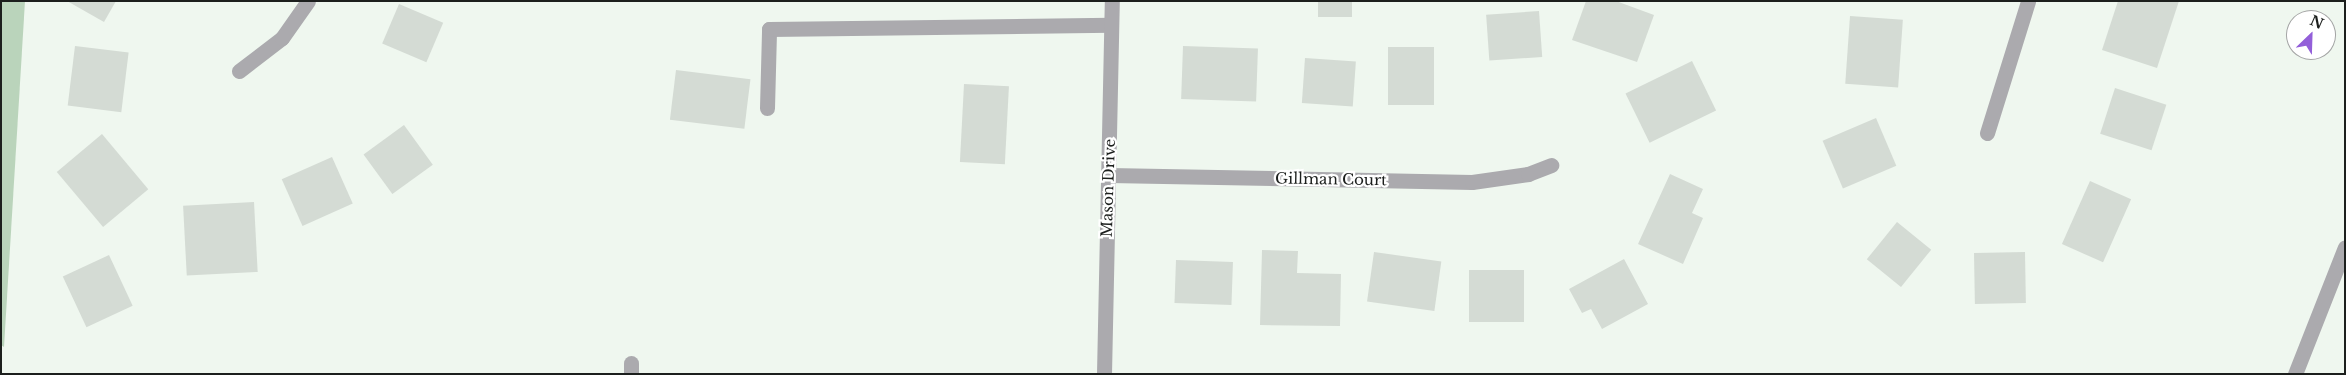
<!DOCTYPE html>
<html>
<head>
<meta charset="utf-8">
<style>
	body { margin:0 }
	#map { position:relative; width:2346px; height:375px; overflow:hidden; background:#eff7ef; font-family:"Libre Baskerville",serif }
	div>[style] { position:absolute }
	.green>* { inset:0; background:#bad4bb }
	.building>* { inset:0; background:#d4dbd4; transform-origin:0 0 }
	.lane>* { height:15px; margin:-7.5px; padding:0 7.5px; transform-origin:7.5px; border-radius:7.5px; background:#abaaae }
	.street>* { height:15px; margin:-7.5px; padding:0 7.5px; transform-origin:7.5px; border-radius:7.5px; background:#abaaae }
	span { translate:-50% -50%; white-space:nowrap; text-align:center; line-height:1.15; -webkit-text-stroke:4.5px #fff; paint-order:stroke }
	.street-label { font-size:15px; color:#1c1f1d }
	.frame { position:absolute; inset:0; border:2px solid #1c1f1d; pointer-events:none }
	.north { position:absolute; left:2286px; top:10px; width:50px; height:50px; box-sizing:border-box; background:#fff; border:1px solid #a4a5a5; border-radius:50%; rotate:24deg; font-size:14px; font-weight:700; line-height:20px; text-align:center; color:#1c1f1d }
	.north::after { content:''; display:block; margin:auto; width:18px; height:22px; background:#935fd9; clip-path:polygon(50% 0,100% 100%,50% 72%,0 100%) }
</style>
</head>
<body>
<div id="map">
	<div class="green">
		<i style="clip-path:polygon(1px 1px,25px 1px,4px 347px,1px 345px)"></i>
	</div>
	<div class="building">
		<i style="clip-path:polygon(67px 1px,116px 1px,104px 22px)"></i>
		<i style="left:1318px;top:1px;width:34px;height:16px"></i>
		<i style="clip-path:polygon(1586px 1px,1616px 1px,1654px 15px,1637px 62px,1572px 40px)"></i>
		<i style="clip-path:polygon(2118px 1px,2179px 1px,2157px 68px,2102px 50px)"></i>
		<i style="left:399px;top:4px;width:48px;height:43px;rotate:23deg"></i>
		<i style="left:1539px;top:11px;width:46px;height:53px;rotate:86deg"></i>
		<i style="left:1850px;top:16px;width:53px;height:68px;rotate:4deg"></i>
		<i style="left:75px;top:46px;width:54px;height:60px;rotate:7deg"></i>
		<i style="left:1183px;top:46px;width:75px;height:53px;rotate:2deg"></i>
		<i style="left:1388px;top:47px;width:46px;height:58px"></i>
		<i style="left:1305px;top:58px;width:51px;height:45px;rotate:4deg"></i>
		<i style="left:1692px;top:61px;width:55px;height:74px;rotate:64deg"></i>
		<i style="left:676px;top:70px;width:75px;height:50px;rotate:7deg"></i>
		<i style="left:964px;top:84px;width:45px;height:78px;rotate:3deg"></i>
		<i style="left:2115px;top:88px;width:54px;height:48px;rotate:18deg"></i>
		<i style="left:1876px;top:118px;width:52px;height:58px;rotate:67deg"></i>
		<i style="left:404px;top:125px;width:49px;height:50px;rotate:54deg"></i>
		<i style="left:102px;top:134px;width:72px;height:59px;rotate:50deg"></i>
		<i style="left:332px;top:157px;width:51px;height:55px;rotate:66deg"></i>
		<i style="clip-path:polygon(1670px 174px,1703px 189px,1692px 213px,1703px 218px,1683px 264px,1638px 244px)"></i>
		<i style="left:2090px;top:181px;width:45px;height:69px;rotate:24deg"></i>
		<i style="left:254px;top:202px;width:70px;height:71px;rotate:87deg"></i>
		<i style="left:1897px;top:222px;width:44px;height:48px;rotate:39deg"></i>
		<i style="clip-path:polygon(1262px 250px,1298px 251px,1297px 273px,1341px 274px,1340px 326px,1260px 325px)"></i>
		<i style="left:1374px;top:252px;width:68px;height:50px;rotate:8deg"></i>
		<i style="left:2025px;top:252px;width:51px;height:51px;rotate:89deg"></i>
		<i style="left:109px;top:255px;width:56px;height:51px;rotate:65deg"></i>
		<i style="clip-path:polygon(1624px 259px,1648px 304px,1602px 329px,1591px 309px,1582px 313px,1569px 289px)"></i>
		<i style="left:1176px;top:260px;width:57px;height:43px;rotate:2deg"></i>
		<i style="left:1469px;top:270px;width:55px;height:52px"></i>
	</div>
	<div class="lane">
		<i style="left:767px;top:108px;width:79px;rotate:-88.5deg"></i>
		<i style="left:769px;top:29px;width:342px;rotate:-0.7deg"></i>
		<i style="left:631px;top:363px;width:11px;rotate:90deg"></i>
	</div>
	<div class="street">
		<i style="left:239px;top:71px;width:54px;rotate:-37.5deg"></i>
		<i style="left:282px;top:38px;width:45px;rotate:-54.9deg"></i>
		<i style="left:1987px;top:133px;width:138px;rotate:-72.7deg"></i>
		<i style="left:1109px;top:175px;width:363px;rotate:1.1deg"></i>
		<i style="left:1472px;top:182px;width:57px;rotate:-8.1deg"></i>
		<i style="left:1528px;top:174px;width:25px;rotate:-21deg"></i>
		<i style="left:1104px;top:374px;width:373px;rotate:-88.8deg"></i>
		<i style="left:2295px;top:374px;width:136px;rotate:-68.5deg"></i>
	</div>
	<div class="street-label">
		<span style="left:1331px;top:179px;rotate:1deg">Gillman Court</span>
		<span style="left:1108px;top:188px;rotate:-88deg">Mason Drive</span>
	</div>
	<div class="frame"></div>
	<div class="north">N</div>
</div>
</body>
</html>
